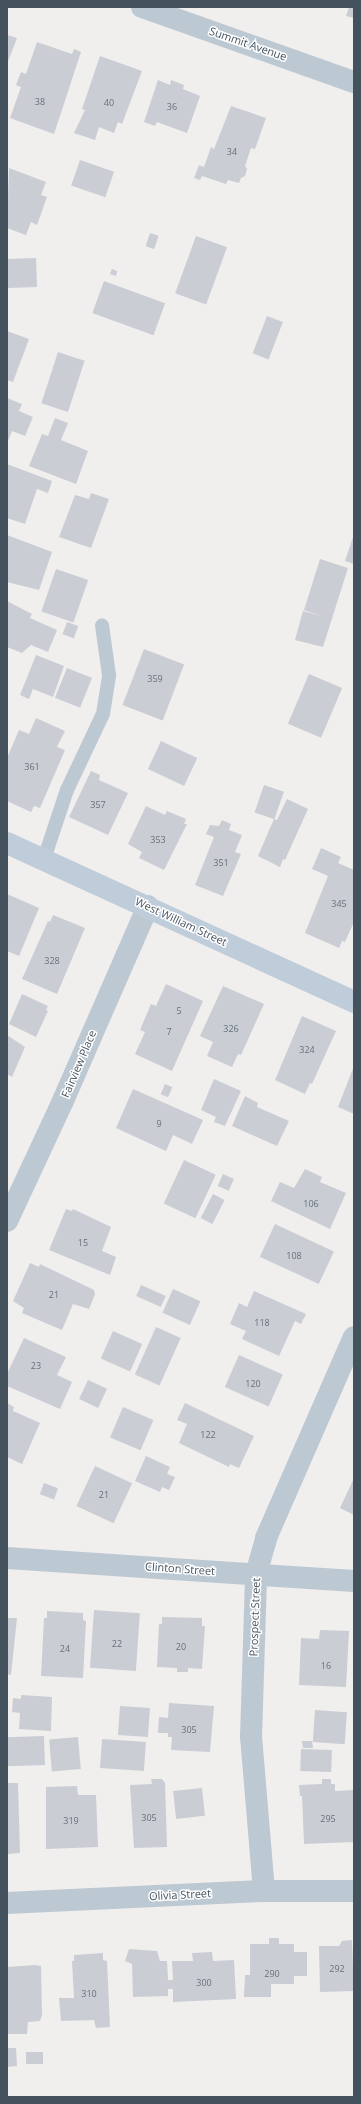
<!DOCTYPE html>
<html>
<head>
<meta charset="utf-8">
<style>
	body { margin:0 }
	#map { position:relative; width:361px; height:2104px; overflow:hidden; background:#f1eeee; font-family:"Open Sans",sans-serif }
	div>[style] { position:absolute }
	.building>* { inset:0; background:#cacdd4; transform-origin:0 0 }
	.lane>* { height:14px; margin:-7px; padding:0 7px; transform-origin:7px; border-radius:7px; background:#bdc9d2 }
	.street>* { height:22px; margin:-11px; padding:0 11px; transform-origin:11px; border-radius:11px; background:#bdc9d2 }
	.secondary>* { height:22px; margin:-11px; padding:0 11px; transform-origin:11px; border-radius:11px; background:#bfccda }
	span { translate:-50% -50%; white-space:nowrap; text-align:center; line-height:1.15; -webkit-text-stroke:3px #fff; paint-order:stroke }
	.number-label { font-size:9px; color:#66717c }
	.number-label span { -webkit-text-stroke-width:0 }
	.street-label { font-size:11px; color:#44525e }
	.frame { position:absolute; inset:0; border:8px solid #44525e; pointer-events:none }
</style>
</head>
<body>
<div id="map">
	<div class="building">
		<i style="clip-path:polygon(349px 7px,354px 7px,354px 18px,346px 16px)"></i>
		<i style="clip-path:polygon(7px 35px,17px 38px,7px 64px)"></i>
		<i style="clip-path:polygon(37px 42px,72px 54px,74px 49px,81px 52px,54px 134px,10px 118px,21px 87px,16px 85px,21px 72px,26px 74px)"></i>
		<i style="clip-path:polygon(100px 56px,142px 71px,122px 124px,118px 122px,114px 133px,99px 127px,95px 140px,74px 133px,85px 110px,82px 109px)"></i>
		<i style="clip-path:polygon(158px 80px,170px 85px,171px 80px,184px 85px,183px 89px,200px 96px,187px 133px,157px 122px,155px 126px,144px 122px)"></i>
		<i style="clip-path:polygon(231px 106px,266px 118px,255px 149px,251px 148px,245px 166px,247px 169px,245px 176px,241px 178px,239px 183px,228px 180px,226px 184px,202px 176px,200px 180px,194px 178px,199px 165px,204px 167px,211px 147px,214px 149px)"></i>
		<i style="left:80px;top:160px;width:36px;height:27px;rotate:19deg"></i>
		<i style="clip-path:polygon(9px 168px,46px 182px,41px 195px,47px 197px,37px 225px,31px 222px,26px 235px,7px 228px)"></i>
		<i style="left:150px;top:233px;width:9px;height:14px;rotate:18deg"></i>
		<i style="left:196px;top:236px;width:33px;height:61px;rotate:20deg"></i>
		<i style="left:36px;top:258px;width:29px;height:29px;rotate:88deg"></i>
		<i style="clip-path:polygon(112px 269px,117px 271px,116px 276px,110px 274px)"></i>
		<i style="left:104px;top:281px;width:65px;height:34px;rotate:20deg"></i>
		<i style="left:267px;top:316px;width:17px;height:40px;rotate:21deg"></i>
		<i style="clip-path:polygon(7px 331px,29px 339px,13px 382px,7px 380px)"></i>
		<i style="left:58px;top:352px;width:28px;height:54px;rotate:18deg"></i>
		<i style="clip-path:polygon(7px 398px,22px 404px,19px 411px,33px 417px,25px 436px,12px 431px,7px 444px)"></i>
		<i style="clip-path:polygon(55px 418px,68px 423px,61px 440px,88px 451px,76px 484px,29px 466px,42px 434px,48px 436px)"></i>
		<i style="clip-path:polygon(7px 464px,52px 481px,48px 493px,37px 489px,25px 524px,7px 518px)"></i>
		<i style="clip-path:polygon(91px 493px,109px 499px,91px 548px,59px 537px,75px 495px,89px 499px)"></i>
		<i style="clip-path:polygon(354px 534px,354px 564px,345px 561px)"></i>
		<i style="clip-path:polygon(7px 535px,52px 552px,39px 590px,7px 582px)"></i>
		<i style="clip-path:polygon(320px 559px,348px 568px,323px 647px,295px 640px,303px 611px,322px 616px,304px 610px)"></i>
		<i style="left:56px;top:569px;width:34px;height:45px;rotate:19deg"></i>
		<i style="clip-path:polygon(7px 601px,32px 614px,30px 618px,57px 630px,48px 652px,31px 645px,22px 653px,7px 647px)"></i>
		<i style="left:67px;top:622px;width:12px;height:13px;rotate:20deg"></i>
		<i style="left:144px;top:649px;width:43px;height:60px;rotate:21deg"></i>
		<i style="clip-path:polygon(36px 655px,64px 666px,53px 697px,33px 689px,29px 699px,20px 695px)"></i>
		<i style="left:67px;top:668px;width:27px;height:32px;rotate:22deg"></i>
		<i style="left:309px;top:674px;width:36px;height:54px;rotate:23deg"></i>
		<i style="clip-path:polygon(36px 718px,65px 731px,57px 747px,65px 750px,40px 808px,34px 806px,31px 812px,7px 801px,7px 758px,19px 730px,29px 734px)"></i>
		<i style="left:161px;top:741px;width:40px;height:31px;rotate:25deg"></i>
		<i style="clip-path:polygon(91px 771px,100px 775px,99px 780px,128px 793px,108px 835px,69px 817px)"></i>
		<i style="left:264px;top:785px;width:21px;height:29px;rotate:19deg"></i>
		<i style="clip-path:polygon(287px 799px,308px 809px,285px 860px,283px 859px,280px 867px,258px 856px,274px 819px,277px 820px)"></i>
		<i style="clip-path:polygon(146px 806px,165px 815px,167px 811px,186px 819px,184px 824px,187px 824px,164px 870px,139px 858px,142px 852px,128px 844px)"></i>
		<i style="clip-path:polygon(222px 820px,231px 824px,229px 830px,242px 835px,235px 852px,241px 854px,223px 896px,195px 885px,214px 837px,206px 834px,210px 825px,219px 826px)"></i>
		<i style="clip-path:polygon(321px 848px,341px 857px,338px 863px,354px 870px,354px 922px,345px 942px,342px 941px,339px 948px,305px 933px,328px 876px,312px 869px)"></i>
		<i style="clip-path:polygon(7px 894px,39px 908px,19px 956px,7px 951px)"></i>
		<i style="clip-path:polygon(53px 915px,85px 928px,57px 994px,22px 979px,48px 921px,50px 922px)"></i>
		<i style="clip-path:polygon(166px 984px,203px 1001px,172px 1071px,135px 1054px,145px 1032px,140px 1030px,151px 1004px,156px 1006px)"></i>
		<i style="clip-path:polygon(223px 986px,264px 1004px,241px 1055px,238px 1054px,232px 1067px,207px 1056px,213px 1042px,200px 1036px)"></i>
		<i style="clip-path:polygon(22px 994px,48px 1006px,46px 1010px,48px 1011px,36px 1037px,9px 1024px)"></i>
		<i style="clip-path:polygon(302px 1016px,336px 1031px,312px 1084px,310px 1083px,305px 1094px,275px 1080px)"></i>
		<i style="clip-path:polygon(7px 1035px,25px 1047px,12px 1077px,7px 1074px)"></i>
		<i style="clip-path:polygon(354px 1066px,354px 1114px,338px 1107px)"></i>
		<i style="clip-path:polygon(214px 1079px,241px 1091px,225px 1126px,214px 1122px,216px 1117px,201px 1110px)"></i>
		<i style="left:165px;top:1084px;width:8px;height:11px;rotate:23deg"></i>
		<i style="clip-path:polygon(133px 1089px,203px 1120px,192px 1144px,173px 1135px,166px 1151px,116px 1128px)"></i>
		<i style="clip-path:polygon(245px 1096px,258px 1103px,257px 1107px,289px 1121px,277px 1146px,232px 1126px)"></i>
		<i style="left:184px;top:1160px;width:35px;height:48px;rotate:25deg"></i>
		<i style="clip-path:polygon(305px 1169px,322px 1177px,320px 1182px,346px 1193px,330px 1229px,271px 1201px,280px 1182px,294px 1188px)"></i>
		<i style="left:223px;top:1174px;width:12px;height:13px;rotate:24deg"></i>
		<i style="left:213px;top:1194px;width:13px;height:27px;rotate:27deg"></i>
		<i style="clip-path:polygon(66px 1209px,72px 1211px,73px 1209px,111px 1227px,102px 1251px,116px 1257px,110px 1275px,49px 1250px)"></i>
		<i style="left:275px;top:1224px;width:65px;height:36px;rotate:25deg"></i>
		<i style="clip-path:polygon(30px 1263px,39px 1267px,40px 1264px,94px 1290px,95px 1294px,89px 1309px,73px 1304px,62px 1330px,22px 1313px,24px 1308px,13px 1301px)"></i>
		<i style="left:141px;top:1285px;width:27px;height:12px;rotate:24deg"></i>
		<i style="left:173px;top:1289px;width:30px;height:26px;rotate:24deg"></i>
		<i style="clip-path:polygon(254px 1291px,306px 1314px,301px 1324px,295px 1321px,279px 1356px,242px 1339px,246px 1331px,230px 1324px,239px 1303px,247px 1307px)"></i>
		<i style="left:156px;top:1327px;width:27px;height:52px;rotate:24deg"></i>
		<i style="left:113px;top:1331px;width:32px;height:30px;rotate:24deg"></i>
		<i style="clip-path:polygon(24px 1338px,66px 1357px,57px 1375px,72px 1382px,60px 1409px,7px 1386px,7px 1374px)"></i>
		<i style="left:239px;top:1355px;width:48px;height:35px;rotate:24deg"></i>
		<i style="left:88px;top:1380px;width:21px;height:21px;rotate:25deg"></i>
		<i style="clip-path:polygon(7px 1403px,14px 1407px,13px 1411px,40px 1423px,22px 1464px,7px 1457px)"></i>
		<i style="clip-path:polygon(185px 1403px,254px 1436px,239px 1468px,230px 1464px,229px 1467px,179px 1443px,187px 1424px,177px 1420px)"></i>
		<i style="left:123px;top:1407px;width:33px;height:33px;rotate:23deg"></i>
		<i style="clip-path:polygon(146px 1456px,170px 1467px,167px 1474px,175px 1477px,169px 1490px,162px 1487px,160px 1492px,135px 1481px)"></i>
		<i style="left:95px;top:1466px;width:41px;height:44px;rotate:25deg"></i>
		<i style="clip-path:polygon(354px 1478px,354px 1515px,340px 1508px)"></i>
		<i style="left:44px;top:1483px;width:15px;height:12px;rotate:20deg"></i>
		<i style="left:94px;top:1610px;width:46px;height:58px;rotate:4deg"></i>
		<i style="clip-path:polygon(47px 1611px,83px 1613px,83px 1620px,86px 1621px,83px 1678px,41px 1676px,44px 1618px,47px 1618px)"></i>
		<i style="clip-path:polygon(162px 1617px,202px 1618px,202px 1626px,205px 1626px,202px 1669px,188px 1668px,188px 1672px,177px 1672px,177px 1668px,157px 1667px,159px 1624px,162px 1624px)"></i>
		<i style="clip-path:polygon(7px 1618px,17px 1618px,11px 1675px,7px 1674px)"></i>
		<i style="clip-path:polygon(320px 1630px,349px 1631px,346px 1687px,299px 1685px,301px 1638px,319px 1639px)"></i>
		<i style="clip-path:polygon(21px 1695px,52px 1697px,51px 1731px,19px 1729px,20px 1713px,12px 1712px,13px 1698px,21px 1699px)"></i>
		<i style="clip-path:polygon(169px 1703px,214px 1706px,210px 1752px,171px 1750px,172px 1737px,168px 1737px,168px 1733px,158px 1733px,159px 1717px,168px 1718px)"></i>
		<i style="left:120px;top:1706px;width:30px;height:29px;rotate:4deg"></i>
		<i style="left:315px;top:1710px;width:32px;height:32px;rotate:4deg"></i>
		<i style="left:44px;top:1736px;width:29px;height:37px;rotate:88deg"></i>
		<i style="left:78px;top:1737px;width:32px;height:29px;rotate:85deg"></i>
		<i style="left:102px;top:1739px;width:44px;height:29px;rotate:4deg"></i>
		<i style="clip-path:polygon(302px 1741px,312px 1741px,313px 1748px,303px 1748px)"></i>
		<i style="left:301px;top:1749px;width:31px;height:22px;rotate:2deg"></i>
		<i style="clip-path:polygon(151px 1779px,162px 1779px,165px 1783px,167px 1847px,134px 1848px,130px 1785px,152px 1784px)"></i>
		<i style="clip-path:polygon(322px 1779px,331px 1779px,331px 1784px,335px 1784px,335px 1791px,354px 1790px,354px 1842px,304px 1844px,302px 1796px,300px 1796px,299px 1785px,322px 1784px)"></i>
		<i style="clip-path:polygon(7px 1783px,18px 1783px,20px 1853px,7px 1854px)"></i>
		<i style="clip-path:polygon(77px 1786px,78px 1795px,96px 1795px,98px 1847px,46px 1849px,46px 1787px)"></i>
		<i style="left:202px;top:1788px;width:28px;height:29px;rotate:84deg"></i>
		<i style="clip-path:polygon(269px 1938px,279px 1938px,279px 1944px,294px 1944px,294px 1952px,307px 1952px,307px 1976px,294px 1976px,294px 1984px,271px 1984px,271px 1997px,244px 1997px,245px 1975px,250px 1975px,250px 1944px,269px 1944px)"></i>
		<i style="clip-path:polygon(352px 1940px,354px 1991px,320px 1992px,319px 1946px,339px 1946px,342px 1941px)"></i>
		<i style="clip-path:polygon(129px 1949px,157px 1951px,160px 1961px,167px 1961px,168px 1980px,173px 1980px,172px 1961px,193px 1961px,192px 1953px,212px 1952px,213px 1961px,234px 1960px,236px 1999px,173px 2002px,173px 1989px,168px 1989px,168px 1996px,133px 1997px,132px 1964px,125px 1961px)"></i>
		<i style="clip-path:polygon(103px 1953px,103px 1960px,107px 1961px,110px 2027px,96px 2028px,94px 2020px,61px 2021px,59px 1998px,74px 1998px,72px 1961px,74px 1961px,74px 1955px)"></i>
		<i style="clip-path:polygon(35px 1965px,41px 1966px,42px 2015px,40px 2021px,28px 2022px,27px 2034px,7px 2034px,7px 1967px)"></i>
		<i style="clip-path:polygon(7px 2048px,16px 2048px,17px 2066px,7px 2067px)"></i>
		<i style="left:43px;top:2052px;width:12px;height:17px;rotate:90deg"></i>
	</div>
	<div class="lane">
		<i style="left:44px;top:859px;width:73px;rotate:-71.6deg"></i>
		<i style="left:67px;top:790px;width:84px;rotate:-64.7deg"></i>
		<i style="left:103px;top:714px;width:39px;rotate:-81deg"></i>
		<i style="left:109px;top:675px;width:50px;rotate:-98deg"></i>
	</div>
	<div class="street">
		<i style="left:142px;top:7px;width:225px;rotate:19.5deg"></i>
		<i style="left:7px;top:1221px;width:130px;rotate:-65deg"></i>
		<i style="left:62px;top:1103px;width:215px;rotate:-66.4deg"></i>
		<i style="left:7px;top:1558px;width:348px;rotate:3.8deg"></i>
		<i style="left:264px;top:1891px;width:155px;rotate:-94.8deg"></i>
		<i style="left:251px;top:1737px;width:163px;rotate:-88.2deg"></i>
		<i style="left:256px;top:1574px;width:37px;rotate:-74deg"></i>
		<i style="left:266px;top:1538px;width:219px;rotate:-66.4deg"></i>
		<i style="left:7px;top:1903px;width:257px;rotate:-2.7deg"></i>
		<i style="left:264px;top:1891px;width:90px"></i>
	</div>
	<div class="secondary">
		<i style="left:7px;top:843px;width:382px;rotate:24.6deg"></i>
	</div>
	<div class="number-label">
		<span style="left:40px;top:102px">38</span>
		<span style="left:109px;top:103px">40</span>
		<span style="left:172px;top:107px">36</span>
		<span style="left:232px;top:152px">34</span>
		<span style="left:155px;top:679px">359</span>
		<span style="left:32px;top:767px">361</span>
		<span style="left:98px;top:805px">357</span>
		<span style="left:158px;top:840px">353</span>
		<span style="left:221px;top:863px">351</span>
		<span style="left:339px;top:904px">345</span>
		<span style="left:52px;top:961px">328</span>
		<span style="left:179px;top:1011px">5</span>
		<span style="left:231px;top:1029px">326</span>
		<span style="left:169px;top:1032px">7</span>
		<span style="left:307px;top:1050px">324</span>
		<span style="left:159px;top:1124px">9</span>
		<span style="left:311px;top:1204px">106</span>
		<span style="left:83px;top:1243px">15</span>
		<span style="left:294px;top:1256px">108</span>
		<span style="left:54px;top:1295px">21</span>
		<span style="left:262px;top:1323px">118</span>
		<span style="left:36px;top:1366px">23</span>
		<span style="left:253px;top:1384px">120</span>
		<span style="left:208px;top:1435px">122</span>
		<span style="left:104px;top:1495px">21</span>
		<span style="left:117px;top:1644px">22</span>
		<span style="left:181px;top:1647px">20</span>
		<span style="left:65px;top:1649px">24</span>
		<span style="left:326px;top:1666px">16</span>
		<span style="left:189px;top:1730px">305</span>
		<span style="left:149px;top:1818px">305</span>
		<span style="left:328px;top:1819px">295</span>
		<span style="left:71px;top:1821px">319</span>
		<span style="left:337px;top:1969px">292</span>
		<span style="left:272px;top:1974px">290</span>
		<span style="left:204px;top:1983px">300</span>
		<span style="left:89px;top:1994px">310</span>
	</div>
	<div class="street-label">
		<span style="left:248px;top:44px;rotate:19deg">Summit Avenue</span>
		<span style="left:181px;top:922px;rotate:25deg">West William Street</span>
		<span style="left:79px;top:1064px;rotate:-67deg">Fairview Place</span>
		<span style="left:180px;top:1569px;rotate:4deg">Clinton Street</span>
		<span style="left:255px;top:1617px;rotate:-88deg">Prospect Street</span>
		<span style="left:180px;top:1895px;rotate:-3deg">Olivia Street</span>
	</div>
	<div class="frame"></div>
</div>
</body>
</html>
